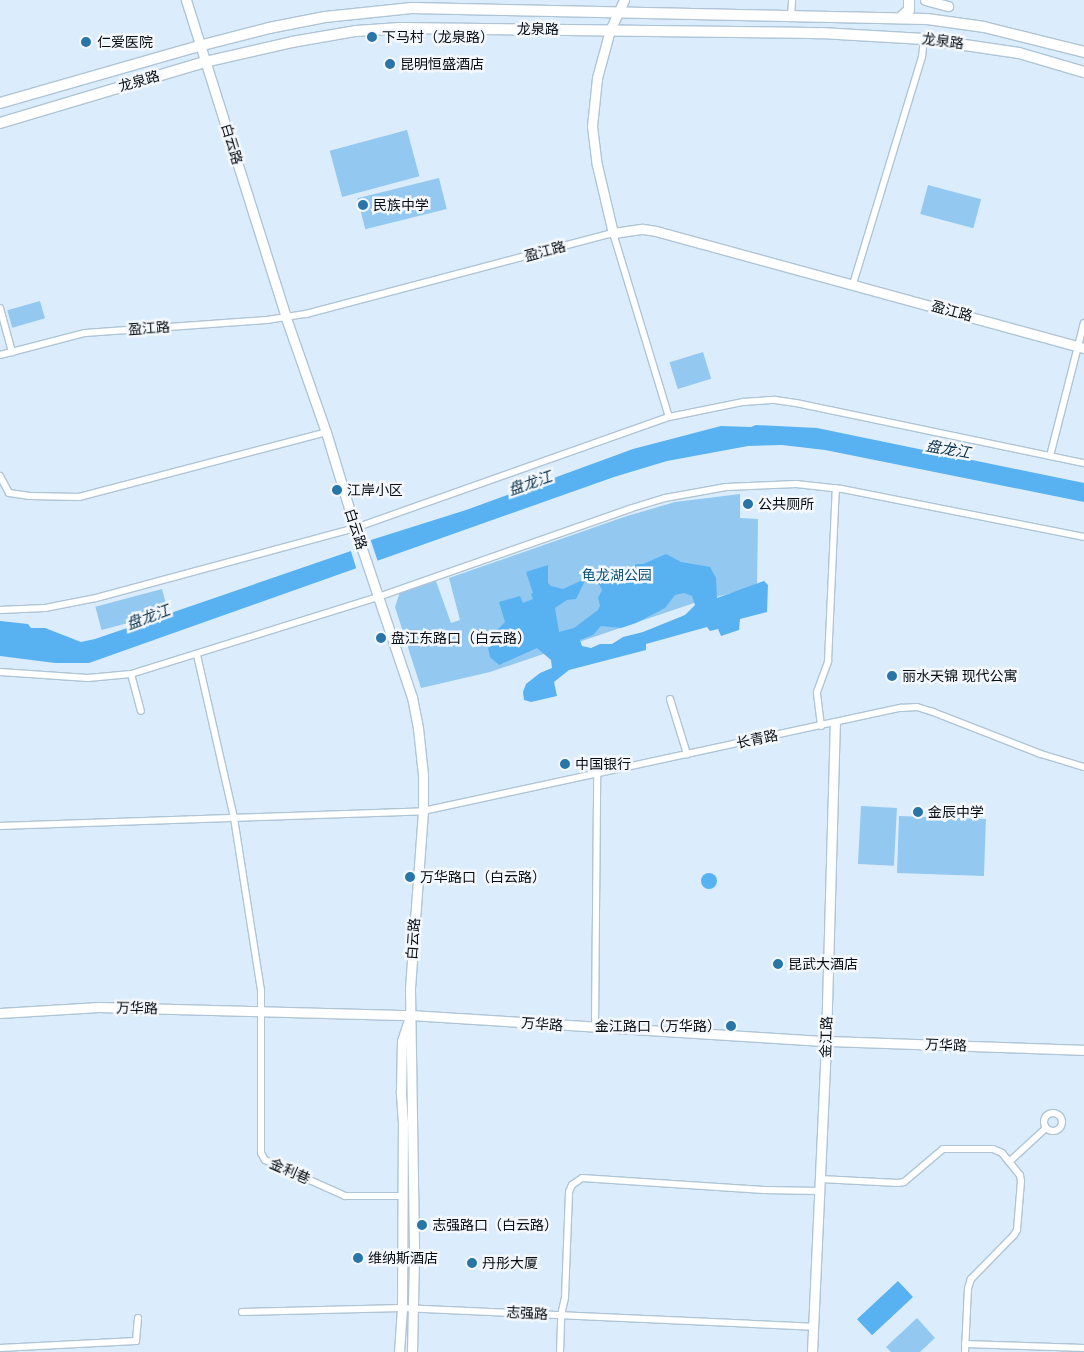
<!DOCTYPE html>
<html>
<head>
<meta charset="utf-8">
<style>
	body { margin:0 }
	#map { position:relative; width:1084px; height:1352px; overflow:hidden; background:#dbedfc; font-family:"Golos Text","Noto Sans SC",sans-serif }
	div>[style] { position:absolute }
	.green>* { inset:0; background:#93c8f1; transform-origin:0 0 }
	.water>* { inset:0; background:#58b2f1; transform-origin:0 0 }
	.round { border-radius:50% }
	.pier>* { inset:0; background:#dbedfc }
	.roads { filter:drop-shadow(1px 0 #afc5d6) drop-shadow(-1px 0 #afc5d6) drop-shadow(0 1px #afc5d6) drop-shadow(0 -1px #afc5d6) }
	.street>* { height:6px; margin:-3px; padding:0 3px; transform-origin:3px; border-radius:3px; background:#fff }
	.street>.ring { margin:-3px; padding:0; box-sizing:content-box; background:none; border:6px solid #fff; border-radius:50% }
	.secondary>* { height:9px; margin:-4.5px; padding:0 4.5px; transform-origin:4.5px; border-radius:4.5px; background:#fff }
	.primary>* { height:10px; margin:-5px; padding:0 5px; transform-origin:5px; border-radius:5px; background:#fff }
	.dots>* { width:14px; height:14px; translate:-50% -50%; box-sizing:border-box; border:2px solid #f4f8fc; border-radius:50% }
	span { translate:-50% -50%; white-space:nowrap; text-align:center; line-height:1.15; -webkit-text-stroke:5px #f4f8fc; paint-order:stroke }
	.street-label { font-size:14px; color:#060d13 }
	.poi-label { font-size:14px; color:#060d13 }
	.left { translate:0 -50%; text-align:left }
	.right { translate:-100% -50%; text-align:right }
	.park-label { font-size:14px; color:#0d527c }
	.water-label { font-size:15px; color:#0d344e; font-style:italic }
</style>
</head>
<body>
<div id="map">
	<div class="green">
		<i style="left:407px;top:130px;width:48px;height:80px;rotate:75deg"></i>
		<i style="left:439px;top:178px;width:32px;height:84px;rotate:76deg"></i>
		<i style="left:928px;top:185px;width:55px;height:30px;rotate:15deg"></i>
		<i style="left:40px;top:301px;width:18px;height:34px;rotate:74deg"></i>
		<i style="left:703px;top:352px;width:28px;height:35px;rotate:73deg"></i>
		<i style="clip-path:polygon(740px 494px,740px 518px,758px 519px,757px 586px,694px 603px,490px 672px,421px 688px,395px 607px,400px 592px,436px 581px,451px 623px,460px 620px,449px 578px,624px 517px,675px 502px)"></i>
		<i style="left:162px;top:589px;width:24px;height:69px;rotate:75deg"></i>
		<i style="left:861px;top:806px;width:36px;height:58px;rotate:3deg"></i>
		<i style="left:899px;top:816px;width:87px;height:57px;rotate:2deg"></i>
		<i style="clip-path:polygon(917px 1318px,935px 1338px,920px 1352px,891px 1352px,886px 1347px)"></i>
	</div>
	<div class="water">
		<i style="clip-path:polygon(756px 425px,817px 428px,1084px 483px,1084px 502px,825px 450px,782px 445px,748px 446px,667px 461px,614px 477px,89px 663px,55px 663px,0 656px,0 621px,28px 624px,31px 628px,45px 628px,81px 642px,95px 639px,351px 551px,371px 540px,466px 510px,633px 449px,721px 426px,751px 427px)"></i>
		<i style="clip-path:polygon(evenodd,666px 554px,681px 562px,710px 567px,716px 578px,717px 598px,764px 581px,768px 585px,767px 612px,740px 619px,739px 630px,721px 636px,718px 629px,710px 631px,707px 627px,646px 644px,646px 650px,569px 670px,554px 682px,557px 696px,531px 702px,524px 700px,523px 692px,526px 684px,540px 673px,552px 668px,551px 660px,537px 648px,499px 665px,490px 657px,488px 648px,494px 633px,505px 622px,499px 602px,520px 596px,523px 603px,533px 599px,531px 594px,533px 593px,526px 572px,548px 565px,548px 583px,551px 586px,563px 589px,587px 578px,619px 575px,637px 564px,643px 564px,666px 554px,596px 579px,602px 590px,598px 598px,600px 606px,598px 610px,574px 628px,559px 632px,555px 608px,567px 600px,576px 599px,585px 581px,596px 579px,666px 554px,684px 593px,692px 596px,695px 605px,685px 615px,643px 632px,623px 637px,612px 644px,600px 644px,591px 648px,582px 646px,580px 640px,593px 635px,601px 626px,621px 628px,636px 623px,665px 608px,675px 595px,684px 593px)"></i>
		<i class="round" style="left:701px;top:873px;width:16px;height:16px"></i>
		<i style="left:898px;top:1281px;width:22px;height:56px;rotate:47deg"></i>
	</div>
	<div class="pier">
		<i style="clip-path:polygon(370px 538px,379px 565px,357px 571px,350px 548px)"></i>
	</div>
	<div class="roads">
		<div class="street">
			<i style="left:791px;top:16px;width:16px;rotate:-86deg"></i>
			<i style="left:853px;top:284px;width:237px;rotate:-73.1deg"></i>
			<i style="left:922px;top:57px;width:18px;rotate:-84deg"></i>
			<i style="left:0;top:308px;width:46px;rotate:74.7deg"></i>
			<i style="left:0;top:355px;width:88px;rotate:-14.5deg"></i>
			<i style="left:85px;top:333px;width:182px;rotate:-4.1deg"></i>
			<i style="left:267px;top:320px;width:39px;rotate:-9deg"></i>
			<i style="left:306px;top:314px;width:318px;rotate:-14.8deg"></i>
			<i style="left:613px;top:233px;width:192px;rotate:73.1deg"></i>
			<i style="left:1050px;top:456px;width:137px;rotate:-75.7deg"></i>
			<i style="left:0;top:476px;width:19px;rotate:62deg"></i>
			<i style="left:9px;top:493px;width:21px;rotate:8deg"></i>
			<i style="left:30px;top:496px;width:49px;rotate:1.2deg"></i>
			<i style="left:79px;top:497px;width:255px;rotate:-14.7deg"></i>
			<i style="left:0;top:610px;width:45px;rotate:-2.5deg"></i>
			<i style="left:45px;top:608px;width:52px;rotate:-11.1deg"></i>
			<i style="left:96px;top:598px;width:268px;rotate:-15.1deg"></i>
			<i style="left:355px;top:528px;width:333px;rotate:-19.5deg"></i>
			<i style="left:669px;top:417px;width:76px;rotate:-11.5deg"></i>
			<i style="left:743px;top:402px;width:32px;rotate:-4deg"></i>
			<i style="left:775px;top:400px;width:21px;rotate:8deg"></i>
			<i style="left:796px;top:403px;width:294px;rotate:11.8deg"></i>
			<i style="left:197px;top:655px;width:167px;rotate:77.2deg"></i>
			<i style="left:234px;top:818px;width:174px;rotate:81.1deg"></i>
			<i style="left:261px;top:990px;width:163px;rotate:90deg"></i>
			<i style="left:261px;top:1153px;width:8px;rotate:60deg"></i>
			<i style="left:265px;top:1160px;width:88px;rotate:24.2deg"></i>
			<i style="left:345px;top:1196px;width:58px"></i>
			<i style="left:0;top:672px;width:88px;rotate:3.9deg"></i>
			<i style="left:88px;top:678px;width:43px;rotate:-5.3deg"></i>
			<i style="left:131px;top:674px;width:259px;rotate:-17.3deg"></i>
			<i style="left:378px;top:597px;width:269px;rotate:-19.3deg"></i>
			<i style="left:632px;top:508px;width:34px;rotate:-17deg"></i>
			<i style="left:665px;top:498px;width:62px;rotate:-10.2deg"></i>
			<i style="left:726px;top:487px;width:70px;rotate:-2.5deg"></i>
			<i style="left:796px;top:484px;width:46px;rotate:6.2deg"></i>
			<i style="left:842px;top:489px;width:247px;rotate:11.2deg"></i>
			<i style="left:131px;top:674px;width:38px;rotate:75deg"></i>
			<i style="left:670px;top:699px;width:58px;rotate:72.8deg"></i>
			<i style="left:821px;top:726px;width:34px;rotate:-97deg"></i>
			<i style="left:817px;top:692px;width:33px;rotate:-70deg"></i>
			<i style="left:828px;top:661px;width:173px;rotate:-87.4deg"></i>
			<i style="left:0;top:826px;width:423px;rotate:-2deg"></i>
			<i style="left:423px;top:811px;width:489px;rotate:-12.2deg"></i>
			<i style="left:901px;top:708px;width:16px;rotate:-4deg"></i>
			<i style="left:917px;top:707px;width:17px;rotate:17deg"></i>
			<i style="left:933px;top:712px;width:116px;rotate:21.3deg"></i>
			<i style="left:1041px;top:754px;width:45px;rotate:16.8deg"></i>
			<i style="left:595px;top:1027px;width:254px;rotate:-89.5deg"></i>
			<i class="ring" style="left:1044px;top:1113px;width:12px;height:12px"></i>
			<i style="left:1009px;top:1162px;width:50px;rotate:-42.6deg"></i>
			<i style="left:820px;top:1179px;width:78px;rotate:2.9deg"></i>
			<i style="left:898px;top:1183px;width:6px;rotate:-9deg"></i>
			<i style="left:904px;top:1182px;width:51px;rotate:-40.2deg"></i>
			<i style="left:943px;top:1149px;width:50px"></i>
			<i style="left:993px;top:1149px;width:10px;rotate:24deg"></i>
			<i style="left:1002px;top:1153px;width:28px;rotate:51deg"></i>
			<i style="left:1020px;top:1175px;width:6px;rotate:81deg"></i>
			<i style="left:1021px;top:1181px;width:49px;rotate:94.7deg"></i>
			<i style="left:1017px;top:1230px;width:6px;rotate:121deg"></i>
			<i style="left:1014px;top:1235px;width:62px;rotate:134.3deg"></i>
			<i style="left:971px;top:1279px;width:9px;rotate:108deg"></i>
			<i style="left:968px;top:1288px;width:64px;rotate:92.7deg"></i>
			<i style="left:242px;top:1312px;width:160px;rotate:-1.4deg"></i>
			<i style="left:402px;top:1308px;width:411px;rotate:2.6deg"></i>
			<i style="left:965px;top:1344px;width:119px;rotate:1.9deg"></i>
			<i style="left:0;top:1348px;width:136px;rotate:-2.9deg"></i>
			<i style="left:136px;top:1341px;width:23px;rotate:-85deg"></i>
			<i style="left:560px;top:1352px;width:37px;rotate:-88deg"></i>
			<i style="left:561px;top:1315px;width:18px;rotate:-77deg"></i>
			<i style="left:565px;top:1297px;width:105px;rotate:-87.8deg"></i>
			<i style="left:569px;top:1192px;width:8px;rotate:-67deg"></i>
			<i style="left:572px;top:1185px;width:12px;rotate:-35deg"></i>
			<i style="left:582px;top:1178px;width:182px;rotate:3.8deg"></i>
			<i style="left:764px;top:1190px;width:55px;rotate:1deg"></i>
		</div>
		<div class="secondary">
			<i style="left:186px;top:0;width:333px;rotate:72.5deg"></i>
			<i style="left:286px;top:318px;width:121px;rotate:70.7deg"></i>
			<i style="left:326px;top:432px;width:100px;rotate:73.2deg"></i>
			<i style="left:355px;top:528px;width:178px;rotate:71.4deg"></i>
			<i style="left:412px;top:697px;width:32px;rotate:79deg"></i>
			<i style="left:418px;top:728px;width:47px;rotate:83.9deg"></i>
			<i style="left:423px;top:775px;width:36px;rotate:90deg"></i>
			<i style="left:423px;top:811px;width:179px;rotate:94.2deg"></i>
			<i style="left:410px;top:990px;width:267px;rotate:89.1deg"></i>
			<i style="left:414px;top:1257px;width:95px;rotate:91.2deg"></i>
			<i style="left:624px;top:0;width:33px;rotate:115deg"></i>
			<i style="left:610px;top:30px;width:50px;rotate:105.2deg"></i>
			<i style="left:597px;top:78px;width:48px;rotate:95.9deg"></i>
			<i style="left:592px;top:126px;width:39px;rotate:83deg"></i>
			<i style="left:597px;top:165px;width:70px;rotate:76.8deg"></i>
			<i style="left:613px;top:233px;width:30px;rotate:-8deg"></i>
			<i style="left:643px;top:229px;width:13px;rotate:9deg"></i>
			<i style="left:656px;top:231px;width:444px;rotate:15.3deg"></i>
			<i style="left:925px;top:0;width:24px;rotate:15deg"></i>
			<i style="left:0;top:1013px;width:99px;rotate:-3.5deg"></i>
			<i style="left:99px;top:1007px;width:312px;rotate:1.5deg"></i>
			<i style="left:411px;top:1015px;width:416px;rotate:3.6deg"></i>
			<i style="left:826px;top:1041px;width:258px;rotate:2deg"></i>
			<i style="left:399px;top:1352px;width:44px;rotate:-86.1deg"></i>
			<i style="left:402px;top:1308px;width:185px;rotate:-89.7deg"></i>
			<i style="left:403px;top:1123px;width:32px;rotate:-94deg"></i>
			<i style="left:401px;top:1091px;width:50px;rotate:-88.9deg"></i>
			<i style="left:402px;top:1041px;width:22px;rotate:-72deg"></i>
			<i style="left:812px;top:1352px;width:311px;rotate:-87.4deg"></i>
			<i style="left:826px;top:1041px;width:318px;rotate:-88.4deg"></i>
		</div>
		<div class="primary">
			<i style="left:900px;top:18px;width:12px;rotate:-42deg"></i>
			<i style="left:909px;top:10px;width:10px;rotate:-90deg"></i>
			<i style="left:0;top:103px;width:207px;rotate:-16deg"></i>
			<i style="left:199px;top:46px;width:72px;rotate:-14.4deg"></i>
			<i style="left:269px;top:28px;width:57px;rotate:-11.1deg"></i>
			<i style="left:325px;top:17px;width:87px;rotate:-5.9deg"></i>
			<i style="left:412px;top:8px;width:515px;rotate:1.22deg"></i>
			<i style="left:927px;top:19px;width:58px;rotate:8deg"></i>
			<i style="left:984px;top:27px;width:103px;rotate:14deg"></i>
			<i style="left:0;top:123px;width:214px;rotate:-16.6deg"></i>
			<i style="left:205px;top:62px;width:89px;rotate:-12.9deg"></i>
			<i style="left:292px;top:42px;width:65px;rotate:-9.8deg"></i>
			<i style="left:356px;top:31px;width:44px;rotate:-3.9deg"></i>
			<i style="left:400px;top:28px;width:421px;rotate:0.7deg"></i>
			<i style="left:821px;top:33px;width:103px;rotate:3.3deg"></i>
			<i style="left:924px;top:39px;width:96px;rotate:8.4deg"></i>
			<i style="left:1019px;top:53px;width:68px;rotate:16.3deg"></i>
		</div>
	</div>
	<div class="dots">
		<i style="left:372px;top:37px;background:#2875a7"></i>
		<i style="left:86px;top:42px;background:#2875a7"></i>
		<i style="left:390px;top:64px;background:#2875a7"></i>
		<i style="left:363px;top:205px;background:#2875a7"></i>
		<i style="left:337px;top:490px;background:#2875a7"></i>
		<i style="left:748px;top:504px;background:#2875a7"></i>
		<i style="left:381px;top:638px;background:#2875a7"></i>
		<i style="left:892px;top:676px;background:#2875a7"></i>
		<i style="left:565px;top:764px;background:#2875a7"></i>
		<i style="left:918px;top:812px;background:#2875a7"></i>
		<i style="left:410px;top:877px;background:#2875a7"></i>
		<i style="left:778px;top:964px;background:#2875a7"></i>
		<i style="left:731px;top:1026px;background:#2875a7"></i>
		<i style="left:422px;top:1225px;background:#2875a7"></i>
		<i style="left:358px;top:1258px;background:#2875a7"></i>
		<i style="left:472px;top:1263px;background:#2875a7"></i>
	</div>
	<div class="street-label">
		<span style="left:538px;top:29px">龙泉路</span>
		<span style="left:943px;top:41px;rotate:7deg">龙泉路</span>
		<span style="left:139px;top:81px;rotate:-16deg">龙泉路</span>
		<span style="left:232px;top:144px;rotate:73deg">白云路</span>
		<span style="left:545px;top:251px;rotate:-15deg">盈江路</span>
		<span style="left:952px;top:311px;rotate:15deg">盈江路</span>
		<span style="left:149px;top:328px;rotate:-4deg">盈江路</span>
		<span style="left:356px;top:529px;rotate:72deg">白云路</span>
		<span style="left:757px;top:739px;rotate:-12deg">长青路</span>
		<span style="left:413px;top:939px;rotate:-86deg">白云路</span>
		<span style="left:137px;top:1008px;rotate:1deg">万华路</span>
		<span style="left:542px;top:1024px;rotate:4deg">万华路</span>
		<span style="left:826px;top:1037px;rotate:-88deg">金江路</span>
		<span style="left:946px;top:1045px;rotate:2deg">万华路</span>
		<span style="left:290px;top:1171px;rotate:24deg">金利巷</span>
		<span style="left:527px;top:1313px;rotate:3deg">志强路</span>
	</div>
	<div class="poi-label">
		<span class="left" style="left:382px;top:37px">下马村（龙泉路）</span>
		<span class="left" style="left:97px;top:42px">仁爱医院</span>
		<span class="left" style="left:400px;top:64px">昆明恒盛酒店</span>
		<span class="left" style="left:373px;top:205px">民族中学</span>
		<span class="left" style="left:347px;top:490px">江岸小区</span>
		<span class="left" style="left:758px;top:504px">公共厕所</span>
		<span class="left" style="left:391px;top:638px">盘江东路口（白云路）</span>
		<span class="left" style="left:902px;top:676px">丽水天锦 现代公寓</span>
		<span class="left" style="left:575px;top:764px">中国银行</span>
		<span class="left" style="left:928px;top:812px">金辰中学</span>
		<span class="left" style="left:420px;top:877px">万华路口（白云路）</span>
		<span class="left" style="left:788px;top:964px">昆武大酒店</span>
		<span class="right" style="left:721px;top:1026px">金江路口（万华路）</span>
		<span class="left" style="left:432px;top:1225px">志强路口（白云路）</span>
		<span class="left" style="left:368px;top:1258px">维纳斯酒店</span>
		<span class="left" style="left:482px;top:1263px">丹彤大厦</span>
	</div>
	<div class="park-label">
		<span style="left:617px;top:575px">龟龙湖公园</span>
	</div>
	<div class="water-label">
		<span style="left:948px;top:449px;rotate:10deg">盘龙江</span>
		<span style="left:530px;top:483px;rotate:-19deg">盘龙江</span>
		<span style="left:148px;top:617px;rotate:-20deg">盘龙江</span>
	</div>
</div>
</body>
</html>
